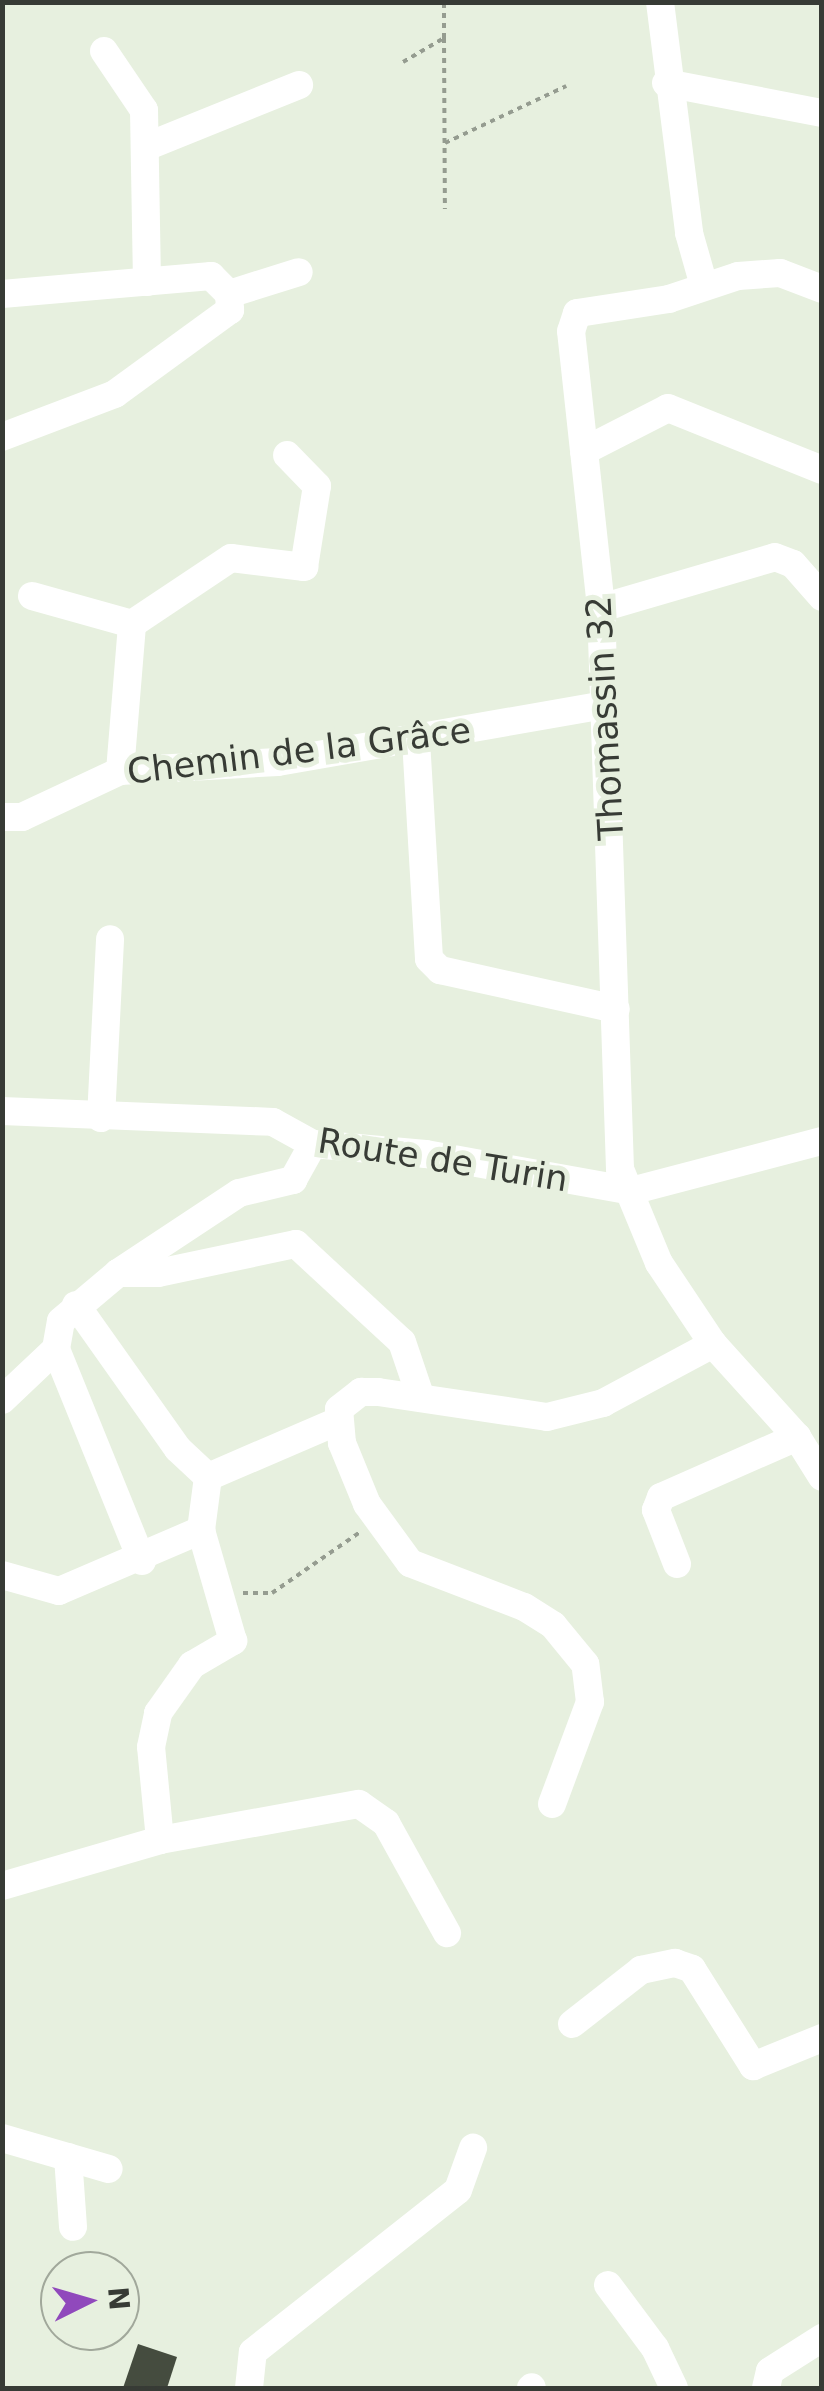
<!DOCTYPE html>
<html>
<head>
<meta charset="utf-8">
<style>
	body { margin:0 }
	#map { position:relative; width:824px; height:2391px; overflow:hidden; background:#e7f0df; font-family:"DejaVu Sans",sans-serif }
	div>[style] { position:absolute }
	.building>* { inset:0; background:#454c3f }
	.path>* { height:4px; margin-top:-2px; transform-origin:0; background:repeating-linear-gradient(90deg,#959c90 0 5px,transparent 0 10px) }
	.minor>* { height:28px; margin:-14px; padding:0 14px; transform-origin:14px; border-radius:14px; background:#fff }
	span { translate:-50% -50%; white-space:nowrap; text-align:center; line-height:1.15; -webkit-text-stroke:10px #e7f0df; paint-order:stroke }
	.street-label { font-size:35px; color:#373b35 }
	.frame { position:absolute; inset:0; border:5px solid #373b35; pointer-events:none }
	.north { position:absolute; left:40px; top:2251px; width:100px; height:100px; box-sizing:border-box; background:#e7f0df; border:2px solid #a1a89b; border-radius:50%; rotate:85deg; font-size:28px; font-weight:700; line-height:40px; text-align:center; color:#373b35 }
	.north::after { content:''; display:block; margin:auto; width:35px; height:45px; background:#9049bc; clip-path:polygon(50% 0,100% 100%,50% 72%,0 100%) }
</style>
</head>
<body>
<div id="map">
	<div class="building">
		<i style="clip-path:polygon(138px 2344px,177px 2357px,167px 2388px,123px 2388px)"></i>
	</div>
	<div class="path">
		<i style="left:444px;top:38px;width:171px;rotate:89.7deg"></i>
		<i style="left:403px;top:62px;width:48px;rotate:-30.3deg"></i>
		<i style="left:444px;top:38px;width:36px;rotate:-90deg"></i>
		<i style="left:445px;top:143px;width:134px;rotate:-25.2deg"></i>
		<i style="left:243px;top:1593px;width:29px"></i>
		<i style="left:272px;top:1593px;width:107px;rotate:-34.7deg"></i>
	</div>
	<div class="minor">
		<i style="left:660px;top:2px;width:233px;rotate:82.8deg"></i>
		<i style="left:689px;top:233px;width:51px;rotate:74.1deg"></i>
		<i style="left:104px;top:51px;width:71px;rotate:55.9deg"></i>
		<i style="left:144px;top:110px;width:172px;rotate:89deg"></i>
		<i style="left:666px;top:83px;width:159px;rotate:10.9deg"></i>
		<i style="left:148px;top:146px;width:163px;rotate:-22deg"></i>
		<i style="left:822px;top:289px;width:45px;rotate:-159.1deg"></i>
		<i style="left:780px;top:273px;width:42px;rotate:175.9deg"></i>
		<i style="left:738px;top:276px;width:73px;rotate:161.6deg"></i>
		<i style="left:669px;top:299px;width:93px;rotate:171.3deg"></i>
		<i style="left:577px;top:313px;width:19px;rotate:108deg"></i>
		<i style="left:571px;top:331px;width:279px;rotate:83.8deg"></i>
		<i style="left:601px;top:608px;width:561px;rotate:88.06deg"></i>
		<i style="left:620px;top:1169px;width:102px;rotate:67.5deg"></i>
		<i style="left:659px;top:1263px;width:97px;rotate:56.3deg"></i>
		<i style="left:713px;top:1344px;width:125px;rotate:47.9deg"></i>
		<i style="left:797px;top:1437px;width:47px;rotate:58deg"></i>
		<i style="left:2px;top:294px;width:210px;rotate:-4.9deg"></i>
		<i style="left:211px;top:276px;width:25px;rotate:45deg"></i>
		<i style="left:229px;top:294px;width:16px;rotate:86deg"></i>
		<i style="left:230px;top:310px;width:142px;rotate:143.9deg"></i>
		<i style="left:115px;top:394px;width:121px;rotate:159.2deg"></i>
		<i style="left:229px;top:294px;width:73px;rotate:-17.4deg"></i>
		<i style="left:584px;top:451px;width:94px;rotate:-27.1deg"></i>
		<i style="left:668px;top:408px;width:166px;rotate:21.9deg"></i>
		<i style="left:32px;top:596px;width:104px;rotate:15.6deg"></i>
		<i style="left:132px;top:624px;width:119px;rotate:-33.7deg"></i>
		<i style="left:231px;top:558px;width:74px;rotate:7deg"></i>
		<i style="left:304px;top:567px;width:82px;rotate:-80.9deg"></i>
		<i style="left:317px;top:486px;width:43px;rotate:-134.1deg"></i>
		<i style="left:601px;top:608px;width:181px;rotate:-16.3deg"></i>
		<i style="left:775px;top:557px;width:19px;rotate:21deg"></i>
		<i style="left:793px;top:564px;width:44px;rotate:48.7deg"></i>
		<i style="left:416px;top:740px;width:219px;rotate:86.6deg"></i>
		<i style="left:429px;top:959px;width:16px;rotate:45deg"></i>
		<i style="left:440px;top:970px;width:180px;rotate:12.5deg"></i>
		<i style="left:120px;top:771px;width:147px;rotate:-85.3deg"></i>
		<i style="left:2px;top:817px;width:20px"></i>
		<i style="left:22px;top:817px;width:108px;rotate:-25.1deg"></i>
		<i style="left:120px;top:771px;width:158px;rotate:-3.3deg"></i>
		<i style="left:278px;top:762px;width:330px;rotate:-9.9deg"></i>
		<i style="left:2px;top:1111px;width:271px;rotate:2.3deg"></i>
		<i style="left:273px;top:1122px;width:46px;rotate:28.8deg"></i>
		<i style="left:313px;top:1144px;width:113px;rotate:5.1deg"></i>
		<i style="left:426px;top:1154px;width:208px;rotate:10.2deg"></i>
		<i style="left:631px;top:1191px;width:197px;rotate:-14.7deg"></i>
		<i style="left:101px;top:1118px;width:179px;rotate:-87.1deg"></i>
		<i style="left:118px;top:1273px;width:145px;rotate:-33.5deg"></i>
		<i style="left:239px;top:1193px;width:56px;rotate:-13.5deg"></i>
		<i style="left:293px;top:1180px;width:41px;rotate:-60.9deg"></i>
		<i style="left:76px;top:1305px;width:176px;rotate:54.7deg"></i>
		<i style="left:178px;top:1449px;width:41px;rotate:43deg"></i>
		<i style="left:2px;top:1400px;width:74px;rotate:-43.4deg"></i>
		<i style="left:142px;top:1561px;width:229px;rotate:-112.1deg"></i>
		<i style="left:56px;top:1349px;width:28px;rotate:-80deg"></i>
		<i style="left:61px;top:1321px;width:75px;rotate:-40.1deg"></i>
		<i style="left:118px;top:1273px;width:40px"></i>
		<i style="left:158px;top:1273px;width:141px;rotate:-11.9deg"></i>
		<i style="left:296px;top:1244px;width:144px;rotate:42.8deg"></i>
		<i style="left:402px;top:1342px;width:59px;rotate:71.3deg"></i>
		<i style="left:677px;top:1564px;width:58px;rotate:-111.3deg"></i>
		<i style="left:656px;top:1510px;width:14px;rotate:-69deg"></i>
		<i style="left:661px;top:1497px;width:149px;rotate:-23.8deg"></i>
		<i style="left:2px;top:1575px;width:59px;rotate:15.7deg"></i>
		<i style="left:59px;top:1591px;width:155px;rotate:-23.2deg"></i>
		<i style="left:552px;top:1804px;width:109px;rotate:-69.6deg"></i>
		<i style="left:590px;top:1702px;width:38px;rotate:-97deg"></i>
		<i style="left:585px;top:1664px;width:50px;rotate:-129.4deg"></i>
		<i style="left:553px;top:1625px;width:34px;rotate:-148deg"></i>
		<i style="left:524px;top:1607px;width:122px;rotate:-158.9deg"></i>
		<i style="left:410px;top:1563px;width:73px;rotate:-126.1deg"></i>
		<i style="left:367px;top:1504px;width:66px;rotate:-112.3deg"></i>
		<i style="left:342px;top:1443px;width:34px;rotate:-95deg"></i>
		<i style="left:339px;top:1409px;width:28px;rotate:-38deg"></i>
		<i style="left:361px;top:1392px;width:17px"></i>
		<i style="left:378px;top:1392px;width:171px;rotate:8.4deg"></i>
		<i style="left:547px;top:1417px;width:58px;rotate:-14deg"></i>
		<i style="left:603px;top:1403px;width:125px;rotate:-28.2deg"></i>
		<i style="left:160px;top:1840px;width:93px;rotate:-95.5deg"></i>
		<i style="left:151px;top:1747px;width:35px;rotate:-78deg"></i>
		<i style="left:158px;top:1713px;width:59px;rotate:-54.7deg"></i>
		<i style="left:192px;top:1665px;width:48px;rotate:-30.3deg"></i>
		<i style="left:233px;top:1641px;width:116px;rotate:-106.1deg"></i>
		<i style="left:201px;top:1530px;width:53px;rotate:-82.5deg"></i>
		<i style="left:208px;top:1477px;width:142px;rotate:-23.3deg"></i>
		<i style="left:2px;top:1886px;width:165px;rotate:-16.2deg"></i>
		<i style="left:160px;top:1840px;width:202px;rotate:-10.3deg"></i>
		<i style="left:359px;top:1804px;width:33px;rotate:35deg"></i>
		<i style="left:386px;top:1823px;width:126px;rotate:61deg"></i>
		<i style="left:572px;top:2024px;width:88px;rotate:-38deg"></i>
		<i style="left:641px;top:1970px;width:35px;rotate:-12deg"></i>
		<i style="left:675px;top:1963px;width:18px;rotate:19deg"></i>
		<i style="left:692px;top:1969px;width:115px;rotate:57.8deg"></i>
		<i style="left:753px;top:2066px;width:74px;rotate:-22.1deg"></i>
		<i style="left:2px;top:2138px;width:111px;rotate:16.2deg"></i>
		<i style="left:68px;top:2157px;width:70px;rotate:85.9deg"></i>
		<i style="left:608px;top:2285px;width:79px;rotate:53.3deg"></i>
		<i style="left:655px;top:2348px;width:44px;rotate:64.6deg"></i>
		<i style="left:249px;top:2388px;width:36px;rotate:-84deg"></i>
		<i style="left:253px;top:2352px;width:261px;rotate:-38.3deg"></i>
		<i style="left:458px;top:2190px;width:45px;rotate:-70.3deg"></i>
		<i style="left:531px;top:2388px;width:1px;rotate:-45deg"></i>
		<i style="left:766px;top:2388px;width:17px;rotate:-77deg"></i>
		<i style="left:770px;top:2371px;width:62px;rotate:-32.4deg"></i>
	</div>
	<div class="street-label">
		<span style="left:605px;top:718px;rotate:-93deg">Thomassin 32</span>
		<span style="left:299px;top:751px;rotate:-7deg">Chemin de la Grâce</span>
		<span style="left:443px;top:1160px;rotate:9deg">Route de Turin</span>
	</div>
	<div class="frame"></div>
	<div class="north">N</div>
</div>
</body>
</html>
